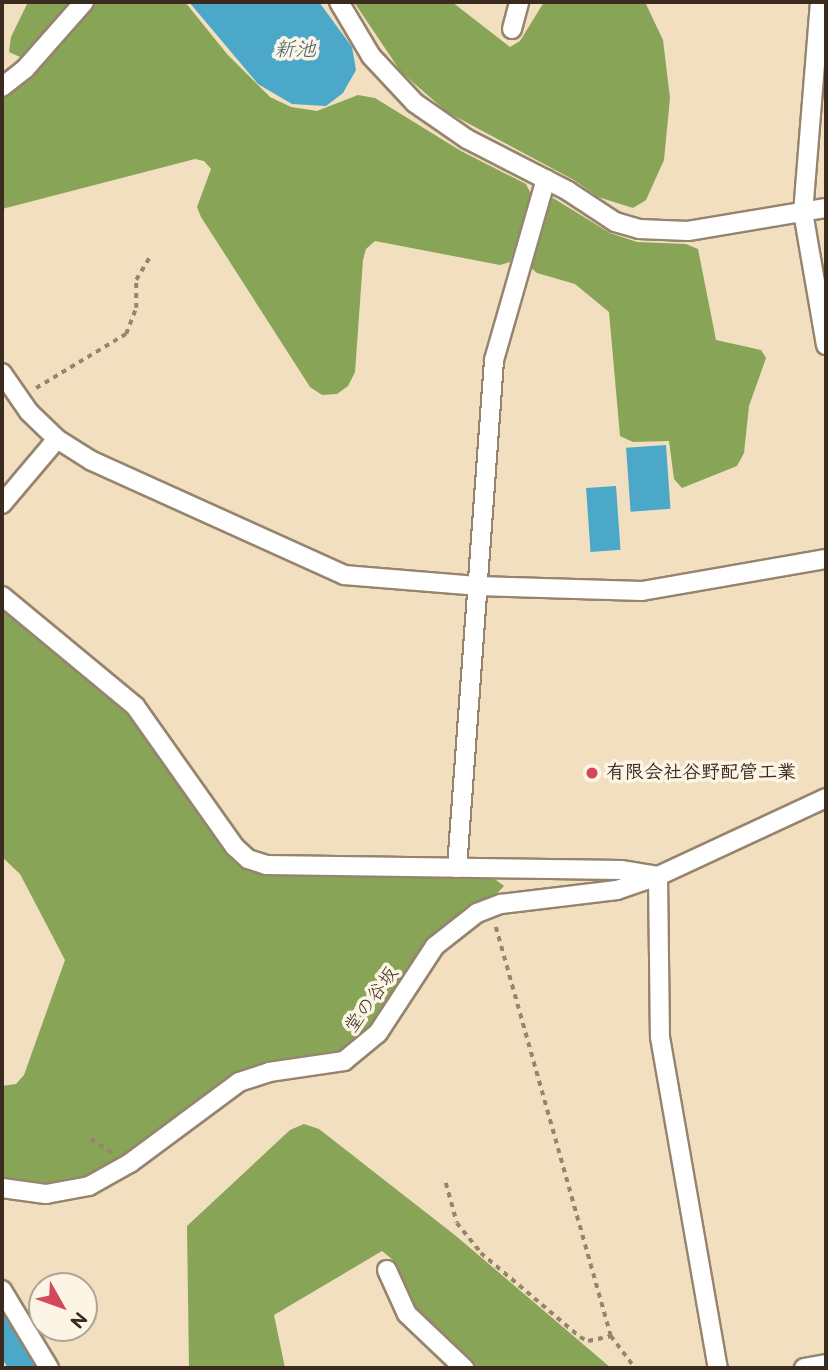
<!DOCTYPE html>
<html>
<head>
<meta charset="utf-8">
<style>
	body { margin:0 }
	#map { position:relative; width:828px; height:1370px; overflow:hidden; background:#f1dfbf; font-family:"Balsamiq Sans","Klee One",sans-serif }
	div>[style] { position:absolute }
	.forest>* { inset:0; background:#87a457 }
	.water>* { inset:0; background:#4ba8c9; transform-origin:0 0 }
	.river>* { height:38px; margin:-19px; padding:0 19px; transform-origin:19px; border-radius:19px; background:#4ba8c9 }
	.path>* { height:3.5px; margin-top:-1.75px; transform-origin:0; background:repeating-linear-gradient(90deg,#96846e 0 5px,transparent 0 10px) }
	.roads { filter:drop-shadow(2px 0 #96846e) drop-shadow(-2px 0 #96846e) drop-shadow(0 2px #96846e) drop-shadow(0 -2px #96846e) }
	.minor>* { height:18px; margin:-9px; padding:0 9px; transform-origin:9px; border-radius:9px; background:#fff }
	.dots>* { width:19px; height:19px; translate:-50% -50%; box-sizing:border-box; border:4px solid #fcf5e5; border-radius:50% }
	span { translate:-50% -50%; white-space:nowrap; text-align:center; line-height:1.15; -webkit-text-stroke:7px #fcf5e5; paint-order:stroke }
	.poi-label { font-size:19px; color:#3b2a1e; font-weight:700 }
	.left { translate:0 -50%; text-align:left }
	.street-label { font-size:19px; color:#3b2a1e }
	.water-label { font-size:21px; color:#415c62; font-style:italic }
	.frame { position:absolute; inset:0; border:4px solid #3b2a1e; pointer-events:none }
	.north { position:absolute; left:28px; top:1272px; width:70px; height:70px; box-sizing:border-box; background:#fcf5e5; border:2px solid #afa495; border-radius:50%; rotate:130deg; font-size:19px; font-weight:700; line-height:28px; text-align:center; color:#3b2a1e }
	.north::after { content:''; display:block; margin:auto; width:24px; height:32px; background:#d1495b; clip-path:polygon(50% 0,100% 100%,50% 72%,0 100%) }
</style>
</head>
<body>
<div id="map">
	<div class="forest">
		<i style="clip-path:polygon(28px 2px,73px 2px,20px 57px,9px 52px,11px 37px)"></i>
		<i style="clip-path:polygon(95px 2px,185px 2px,227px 54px,270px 97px,291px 107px,317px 111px,358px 95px,375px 98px,461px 151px,526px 184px,532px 196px,510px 262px,500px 265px,375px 241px,366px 249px,363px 260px,355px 372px,348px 386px,337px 394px,322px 395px,310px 387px,201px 217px,197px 207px,211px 169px,204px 161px,195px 159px,2px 209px,2px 96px,31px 74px)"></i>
		<i style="clip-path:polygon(354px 2px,452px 2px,510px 47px,520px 41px,544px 2px,645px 2px,663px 40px,670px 98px,664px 160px,646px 200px,633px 208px,598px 197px,574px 180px,447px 112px,401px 72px)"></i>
		<i style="clip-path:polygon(553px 198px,610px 233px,637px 242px,686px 244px,698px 249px,716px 340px,761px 350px,766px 358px,749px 406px,744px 453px,737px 466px,682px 488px,674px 479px,669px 441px,633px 442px,620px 436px,609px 312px,575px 284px,537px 273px,529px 266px,547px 202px)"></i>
		<i style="clip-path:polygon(2px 606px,129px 711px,244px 866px,492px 877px,504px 886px,492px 899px,449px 921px,429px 941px,372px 1028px,341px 1054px,236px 1075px,126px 1156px,86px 1178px,45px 1186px,2px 1179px,2px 1086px,16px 1084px,24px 1075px,65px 960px,20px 874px,2px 857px)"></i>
		<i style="clip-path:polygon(304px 1124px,319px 1129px,456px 1236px,611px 1368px,473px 1368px,460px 1350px,414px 1310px,393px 1260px,382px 1251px,274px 1315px,285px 1368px,189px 1368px,187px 1226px,290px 1130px)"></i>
	</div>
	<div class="water">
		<i style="clip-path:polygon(189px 2px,319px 2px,352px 47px,356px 70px,343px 93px,326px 106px,292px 104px,258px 84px)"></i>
		<i style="left:666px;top:445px;width:64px;height:40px;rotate:86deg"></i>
		<i style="left:616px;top:486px;width:64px;height:30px;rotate:86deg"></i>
	</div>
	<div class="river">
		<i style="left:2px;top:1321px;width:55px;rotate:59.2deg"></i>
	</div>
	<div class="path">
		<i style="left:36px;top:388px;width:105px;rotate:-31deg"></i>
		<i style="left:126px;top:334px;width:28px;rotate:-69deg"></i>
		<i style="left:136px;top:308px;width:28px;rotate:-90deg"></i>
		<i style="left:136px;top:280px;width:26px;rotate:-59deg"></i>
		<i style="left:496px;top:927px;width:425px;rotate:74.3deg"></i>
		<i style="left:611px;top:1336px;width:40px;rotate:53deg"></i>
		<i style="left:91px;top:1139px;width:25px;rotate:32deg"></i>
		<i style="left:446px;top:1183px;width:41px;rotate:74.6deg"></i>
		<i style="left:457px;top:1223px;width:38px;rotate:51deg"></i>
		<i style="left:481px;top:1253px;width:130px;rotate:40.3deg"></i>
		<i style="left:580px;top:1337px;width:9px;rotate:27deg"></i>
		<i style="left:588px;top:1341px;width:24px;rotate:-12deg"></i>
	</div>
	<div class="roads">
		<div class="minor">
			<i style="left:339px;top:2px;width:63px;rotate:59.3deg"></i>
			<i style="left:371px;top:56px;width:64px;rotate:46.9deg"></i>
			<i style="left:415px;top:103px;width:63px;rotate:34.7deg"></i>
			<i style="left:467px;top:139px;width:114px;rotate:27.2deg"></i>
			<i style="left:568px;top:191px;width:56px;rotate:33.4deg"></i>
			<i style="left:615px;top:222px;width:25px;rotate:16deg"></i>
			<i style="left:639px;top:229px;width:49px;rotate:2.3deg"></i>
			<i style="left:688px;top:231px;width:140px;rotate:-9.5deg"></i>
			<i style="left:820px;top:2px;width:211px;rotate:94.6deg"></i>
			<i style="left:803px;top:212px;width:135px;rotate:80.2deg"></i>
			<i style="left:512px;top:29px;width:28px;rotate:-75deg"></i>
			<i style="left:2px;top:87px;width:29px;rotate:-38deg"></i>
			<i style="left:25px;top:69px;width:89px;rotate:-48.6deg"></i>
			<i style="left:2px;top:373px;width:47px;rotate:55.3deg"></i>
			<i style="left:29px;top:412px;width:39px;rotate:44deg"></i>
			<i style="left:57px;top:439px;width:41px;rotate:32.2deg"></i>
			<i style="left:92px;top:461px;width:277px;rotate:24.3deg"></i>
			<i style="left:344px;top:575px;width:133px;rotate:4.7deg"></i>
			<i style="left:477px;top:586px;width:165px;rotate:1.7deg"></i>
			<i style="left:642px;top:591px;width:187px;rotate:-9.9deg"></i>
			<i style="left:2px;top:504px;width:85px;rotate:-49.8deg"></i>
			<i style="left:2px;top:596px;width:173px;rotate:39.6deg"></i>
			<i style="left:135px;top:706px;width:173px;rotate:54.7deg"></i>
			<i style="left:235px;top:847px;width:18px;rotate:43deg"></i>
			<i style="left:248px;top:859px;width:19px;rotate:18deg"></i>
			<i style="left:266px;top:865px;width:355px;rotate:0.8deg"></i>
			<i style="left:621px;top:870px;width:37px;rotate:9deg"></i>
			<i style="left:658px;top:876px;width:185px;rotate:-24.9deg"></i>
			<i style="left:457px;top:868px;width:509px;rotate:-85.83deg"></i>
			<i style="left:494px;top:360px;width:188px;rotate:-74deg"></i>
			<i style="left:2px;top:1188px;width:44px;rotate:7.8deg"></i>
			<i style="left:46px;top:1194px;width:44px;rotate:-10.5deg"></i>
			<i style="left:89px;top:1186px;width:47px;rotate:-29.3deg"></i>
			<i style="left:130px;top:1163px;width:136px;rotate:-36.6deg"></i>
			<i style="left:239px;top:1082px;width:32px;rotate:-18deg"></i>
			<i style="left:269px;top:1072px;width:76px;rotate:-8.3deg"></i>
			<i style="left:344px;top:1061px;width:44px;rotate:-39.5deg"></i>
			<i style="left:378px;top:1033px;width:104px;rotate:-56.8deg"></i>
			<i style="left:435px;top:946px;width:53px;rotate:-38.2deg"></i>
			<i style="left:477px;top:913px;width:26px;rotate:-21deg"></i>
			<i style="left:501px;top:904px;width:117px;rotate:-6.9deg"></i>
			<i style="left:617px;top:890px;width:43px;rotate:-18.9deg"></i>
			<i style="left:658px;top:876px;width:161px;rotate:89.3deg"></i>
			<i style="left:660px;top:1037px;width:336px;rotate:80.1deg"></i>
			<i style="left:387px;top:1270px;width:48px;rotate:65.6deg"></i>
			<i style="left:407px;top:1314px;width:79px;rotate:43.5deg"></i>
			<i style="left:2px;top:1290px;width:91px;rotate:58.9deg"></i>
			<i style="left:804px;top:1368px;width:22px;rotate:-10deg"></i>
		</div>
	</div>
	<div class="dots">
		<i style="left:592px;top:773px;background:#d1495b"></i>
	</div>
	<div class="poi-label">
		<span class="left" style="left:606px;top:773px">有限会社谷野配管工業</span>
	</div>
	<div class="street-label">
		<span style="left:372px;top:1000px;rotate:-54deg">堂の谷坂</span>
	</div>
	<div class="water-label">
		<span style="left:295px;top:50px">新池</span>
	</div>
	<div class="frame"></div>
	<div class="north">N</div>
</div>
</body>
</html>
